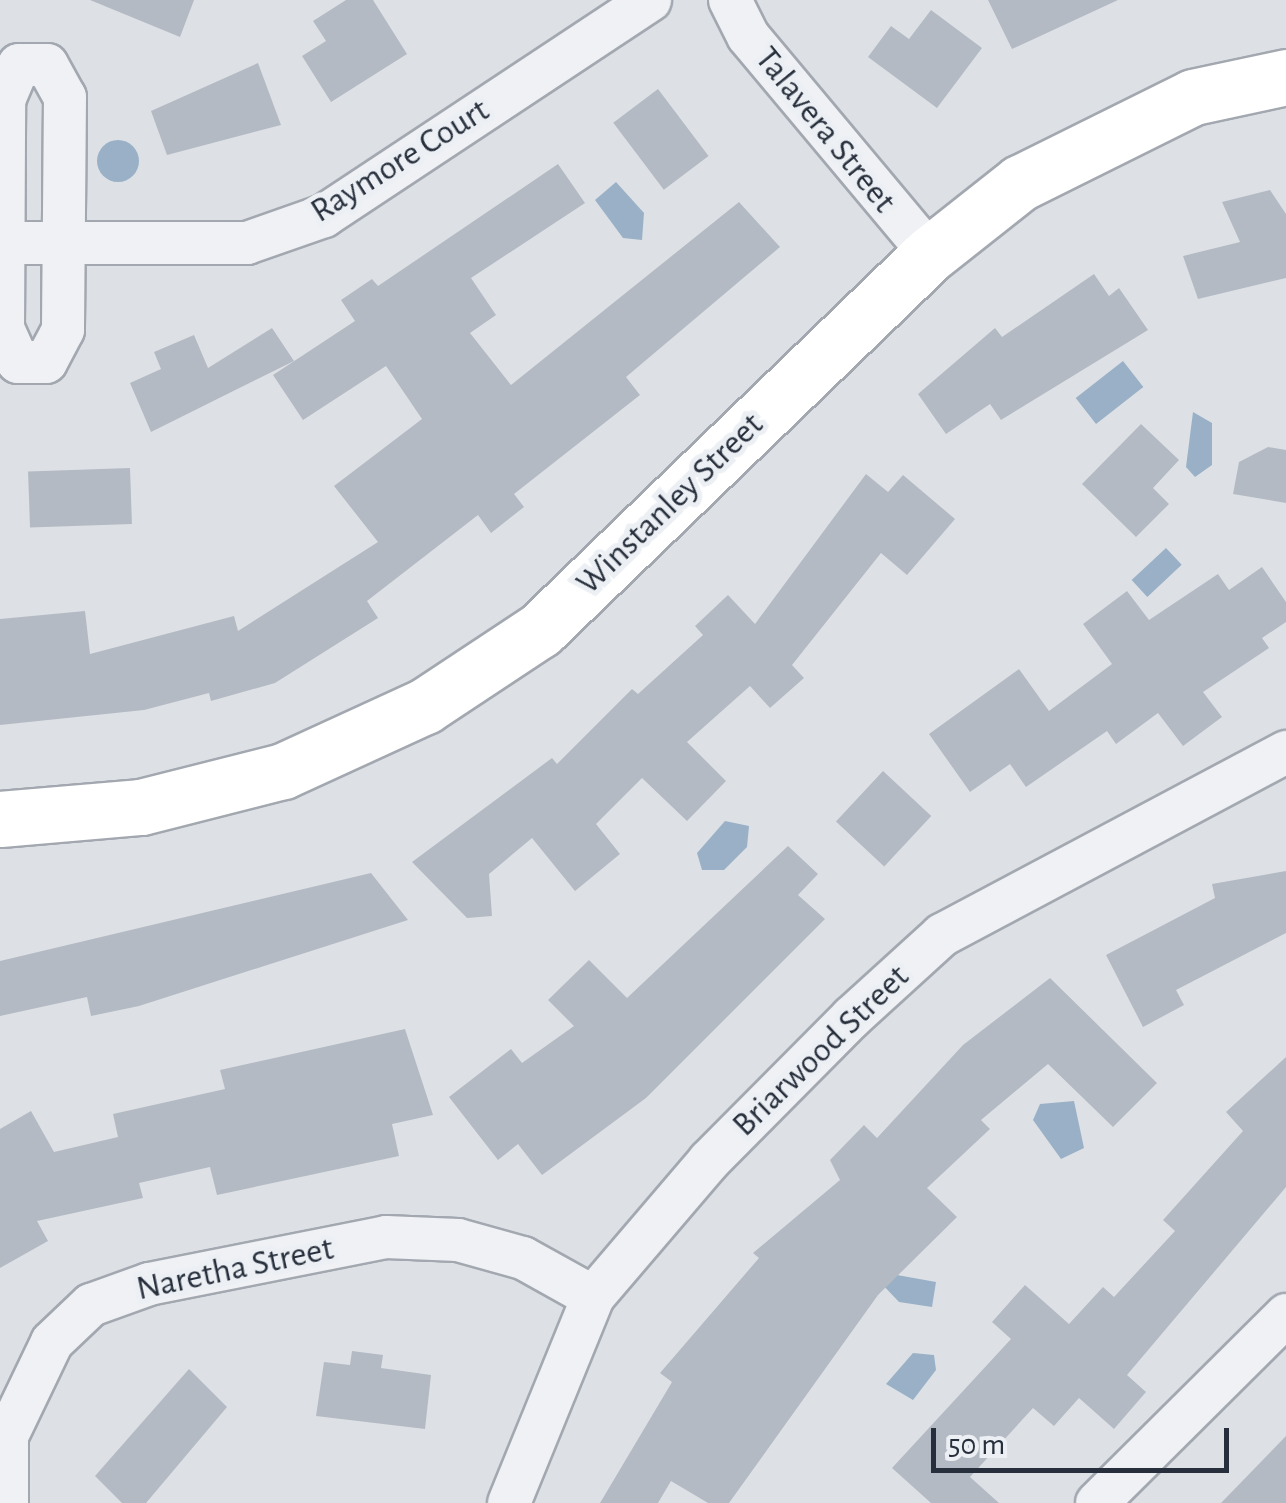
<!DOCTYPE html>
<html>
<head>
<meta charset="utf-8">
<style>
	body { margin:0 }
	#map { position:relative; width:1286px; height:1503px; overflow:hidden; background:#dde1e6; font-family:"Alegreya Sans",sans-serif }
	div>[style] { position:absolute }
	.water>* { inset:0; background:#99b0c6; transform-origin:0 0 }
	.round { border-radius:50% }
	.building>* { inset:0; background:#b4bac3; transform-origin:0 0 }
	.roads { filter:drop-shadow(2px 0 #a3a8b0) drop-shadow(-2px 0 #a3a8b0) drop-shadow(0 2px #a3a8b0) drop-shadow(0 -2px #a3a8b0) }
	.street>* { height:42px; margin:-21px; padding:0 21px; transform-origin:21px; border-radius:21px; background:#eff1f5 }
	.secondary>* { height:55px; margin:-27.5px; padding:0 27.5px; transform-origin:27.5px; border-radius:27.5px; background:#fff }
	span { translate:-50% -50%; white-space:nowrap; text-align:center; line-height:1.15; -webkit-text-stroke:10px #ecf0f4; paint-order:stroke }
	.street-label { font-size:35px; color:#272f3c }
	.scale { position:absolute; left:931px; top:1428px; width:298px; height:45px; box-sizing:border-box; border:5px solid #272f3c; border-top:0; padding-left:12px; font-size:30px; line-height:35px; white-space:nowrap; color:#272f3c; -webkit-text-stroke:8px #ecf0f4; paint-order:stroke }
</style>
</head>
<body>
<div id="map">
	<div class="water">
		<i class="round" style="left:97px;top:140px;width:42px;height:42px"></i>
		<i style="clip-path:polygon(616px 182px,644px 213px,642px 240px,623px 238px,595px 200px)"></i>
		<i style="left:1123px;top:361px;width:33px;height:60px;rotate:52deg"></i>
		<i style="clip-path:polygon(1193px 412px,1212px 423px,1212px 465px,1195px 477px,1186px 467px)"></i>
		<i style="left:1166px;top:548px;width:23px;height:47px;rotate:47deg"></i>
		<i style="clip-path:polygon(725px 821px,749px 826px,747px 847px,724px 870px,702px 870px,697px 853px)"></i>
		<i style="clip-path:polygon(1074px 1101px,1084px 1148px,1061px 1159px,1033px 1120px,1040px 1104px)"></i>
		<i style="clip-path:polygon(897px 1275px,936px 1282px,932px 1307px,899px 1302px,880px 1282px)"></i>
		<i style="clip-path:polygon(913px 1353px,934px 1355px,936px 1370px,913px 1400px,886px 1384px)"></i>
	</div>
	<div class="building">
		<i style="clip-path:polygon(90px 0,194px 0,180px 37px)"></i>
		<i style="clip-path:polygon(346px 0,373px 0,407px 54px,331px 102px,302px 56px,326px 41px,313px 21px)"></i>
		<i style="clip-path:polygon(988px 0,1118px 0,1012px 49px)"></i>
		<i style="clip-path:polygon(931px 10px,982px 48px,937px 108px,868px 57px,891px 26px,909px 39px)"></i>
		<i style="clip-path:polygon(258px 63px,281px 125px,167px 155px,151px 111px)"></i>
		<i style="left:658px;top:89px;width:84px;height:56px;rotate:53deg"></i>
		<i style="clip-path:polygon(558px 164px,585px 203px,471px 278px,496px 315px,470px 333px,511px 385px,739px 202px,780px 247px,626px 377px,640px 395px,514px 494px,524px 507px,491px 533px,478px 515px,367px 601px,378px 618px,275px 683px,211px 701px,209px 693px,144px 710px,0 725px,0 619px,85px 611px,90px 654px,234px 616px,238px 631px,378px 542px,334px 486px,422px 419px,386px 366px,303px 420px,273px 375px,355px 321px,341px 300px,372px 279px,378px 286px)"></i>
		<i style="clip-path:polygon(1270px 190px,1286px 214px,1286px 278px,1198px 299px,1183px 256px,1240px 242px,1222px 202px)"></i>
		<i style="clip-path:polygon(1094px 274px,1109px 296px,1119px 288px,1148px 330px,1001px 420px,990px 404px,946px 434px,918px 394px,995px 328px,1002px 337px)"></i>
		<i style="clip-path:polygon(272px 328px,294px 361px,151px 432px,130px 383px,161px 369px,154px 352px,194px 335px,208px 368px)"></i>
		<i style="clip-path:polygon(1141px 424px,1179px 460px,1153px 488px,1169px 504px,1136px 537px,1082px 484px)"></i>
		<i style="clip-path:polygon(1268px 447px,1286px 450px,1286px 503px,1233px 494px,1239px 462px)"></i>
		<i style="left:130px;top:468px;width:56px;height:102px;rotate:88deg"></i>
		<i style="clip-path:polygon(866px 474px,888px 492px,903px 475px,955px 519px,907px 575px,881px 553px,792px 665px,804px 678px,770px 708px,750px 686px,687px 742px,726px 781px,687px 821px,642px 778px,596px 824px,620px 854px,575px 891px,532px 838px,489px 874px,492px 916px,467px 918px,412px 862px,552px 758px,557px 764px,632px 689px,638px 694px,703px 635px,695px 626px,728px 595px,755px 624px)"></i>
		<i style="clip-path:polygon(1262px 567px,1286px 602px,1286px 622px,1262px 638px,1269px 648px,1203px 692px,1222px 717px,1183px 746px,1158px 713px,1116px 744px,1107px 731px,1026px 787px,1010px 764px,970px 792px,929px 734px,1019px 669px,1049px 711px,1112px 664px,1083px 624px,1127px 591px,1149px 620px,1218px 574px,1229px 590px)"></i>
		<i style="left:883px;top:771px;width:66px;height:69px;rotate:43deg"></i>
		<i style="clip-path:polygon(788px 846px,818px 874px,798px 895px,825px 919px,646px 1098px,542px 1175px,518px 1144px,498px 1160px,449px 1097px,511px 1049px,522px 1063px,574px 1026px,548px 1000px,589px 960px,627px 998px)"></i>
		<i style="clip-path:polygon(1286px 871px,1286px 933px,1176px 990px,1184px 1005px,1143px 1027px,1106px 955px,1215px 898px,1212px 884px)"></i>
		<i style="clip-path:polygon(371px 873px,408px 920px,139px 1006px,91px 1016px,87px 997px,0 1016px,0 961px)"></i>
		<i style="clip-path:polygon(1050px 978px,1157px 1083px,1113px 1127px,1048px 1064px,981px 1120px,990px 1129px,927px 1188px,957px 1217px,878px 1295px,729px 1503px,708px 1503px,671px 1481px,658px 1503px,600px 1503px,672px 1382px,660px 1373px,759px 1258px,753px 1253px,840px 1180px,830px 1160px,864px 1125px,877px 1138px,963px 1045px)"></i>
		<i style="clip-path:polygon(405px 1029px,433px 1115px,392px 1124px,399px 1156px,217px 1195px,210px 1167px,139px 1183px,143px 1198px,37px 1221px,48px 1241px,0 1268px,0 1129px,31px 1111px,54px 1152px,118px 1137px,113px 1114px,225px 1089px,220px 1070px)"></i>
		<i style="clip-path:polygon(1286px 1057px,1286px 1187px,1127px 1375px,1146px 1392px,1114px 1429px,1079px 1398px,1054px 1426px,1033px 1408px,970px 1477px,999px 1503px,931px 1503px,892px 1468px,1011px 1339px,992px 1322px,1025px 1285px,1069px 1324px,1103px 1287px,1114px 1297px,1175px 1231px,1163px 1220px,1243px 1131px,1226px 1112px)"></i>
		<i style="clip-path:polygon(352px 1351px,383px 1355px,381px 1368px,431px 1375px,425px 1429px,316px 1416px,324px 1362px,350px 1365px)"></i>
		<i style="clip-path:polygon(189px 1369px,227px 1407px,146px 1503px,122px 1503px,95px 1476px)"></i>
		<i style="clip-path:polygon(1286px 1436px,1286px 1503px,1221px 1503px)"></i>
	</div>
	<div class="roads">
		<div class="street">
			<i style="left:730px;top:0;width:40px;rotate:63.4deg"></i>
			<i style="left:748px;top:36px;width:284px;rotate:50.1deg"></i>
			<i style="left:19px;top:65px;width:28px"></i>
			<i style="left:47px;top:65px;width:37px;rotate:61deg"></i>
			<i style="left:65px;top:97px;width:233px;rotate:90.5deg"></i>
			<i style="left:63px;top:330px;width:36px;rotate:118deg"></i>
			<i style="left:46px;top:362px;width:28px;rotate:180deg"></i>
			<i style="left:18px;top:362px;width:37px;rotate:-114deg"></i>
			<i style="left:3px;top:328px;width:228px;rotate:-89.7deg"></i>
			<i style="left:4px;top:100px;width:38px;rotate:-67deg"></i>
			<i style="left:3px;top:243px;width:244px"></i>
			<i style="left:247px;top:243px;width:82px;rotate:-19.3deg"></i>
			<i style="left:324px;top:216px;width:391px;rotate:-33.5deg"></i>
			<i style="left:7px;top:1503px;width:67px;rotate:-90deg"></i>
			<i style="left:7px;top:1436px;width:104px;rotate:-64.4deg"></i>
			<i style="left:52px;top:1342px;width:54px;rotate:-43.5deg"></i>
			<i style="left:91px;top:1305px;width:62px;rotate:-19.9deg"></i>
			<i style="left:149px;top:1284px;width:242px;rotate:-11.2deg"></i>
			<i style="left:386px;top:1237px;width:72px;rotate:2.4deg"></i>
			<i style="left:458px;top:1240px;width:67px;rotate:15.5deg"></i>
			<i style="left:523px;top:1258px;width:80px;rotate:29.1deg"></i>
			<i style="left:509px;top:1503px;width:222px;rotate:-67.8deg"></i>
			<i style="left:593px;top:1297px;width:179px;rotate:-49.5deg"></i>
			<i style="left:709px;top:1161px;width:203px;rotate:-45.2deg"></i>
			<i style="left:852px;top:1017px;width:122px;rotate:-42.3deg"></i>
			<i style="left:942px;top:935px;width:390px;rotate:-28deg"></i>
			<i style="left:1097px;top:1503px;width:267px;rotate:-44.8deg"></i>
		</div>
		<div class="secondary">
			<i style="left:0;top:819px;width:142px;rotate:-4.9deg"></i>
			<i style="left:141px;top:807px;width:146px;rotate:-14.2deg"></i>
			<i style="left:283px;top:771px;width:156px;rotate:-24.6deg"></i>
			<i style="left:425px;top:706px;width:138px;rotate:-33.5deg"></i>
			<i style="left:540px;top:630px;width:542px;rotate:-43.95deg"></i>
			<i style="left:930px;top:254px;width:115px;rotate:-38.3deg"></i>
			<i style="left:1020px;top:183px;width:193px;rotate:-26.4deg"></i>
			<i style="left:1193px;top:97px;width:95px;rotate:-12.1deg"></i>
		</div>
	</div>
	<div class="street-label">
		<span style="left:825px;top:130px;rotate:51deg">Talavera Street</span>
		<span style="left:400px;top:161px;rotate:-32deg">Raymore Court</span>
		<span style="left:670px;top:504px;rotate:-44deg">Winstanley Street</span>
		<span style="left:821px;top:1051px;rotate:-44deg">Briarwood Street</span>
		<span style="left:235px;top:1269px;rotate:-12deg">Naretha Street</span>
	</div>
	<div class="scale">50 m</div>
</div>
</body>
</html>
